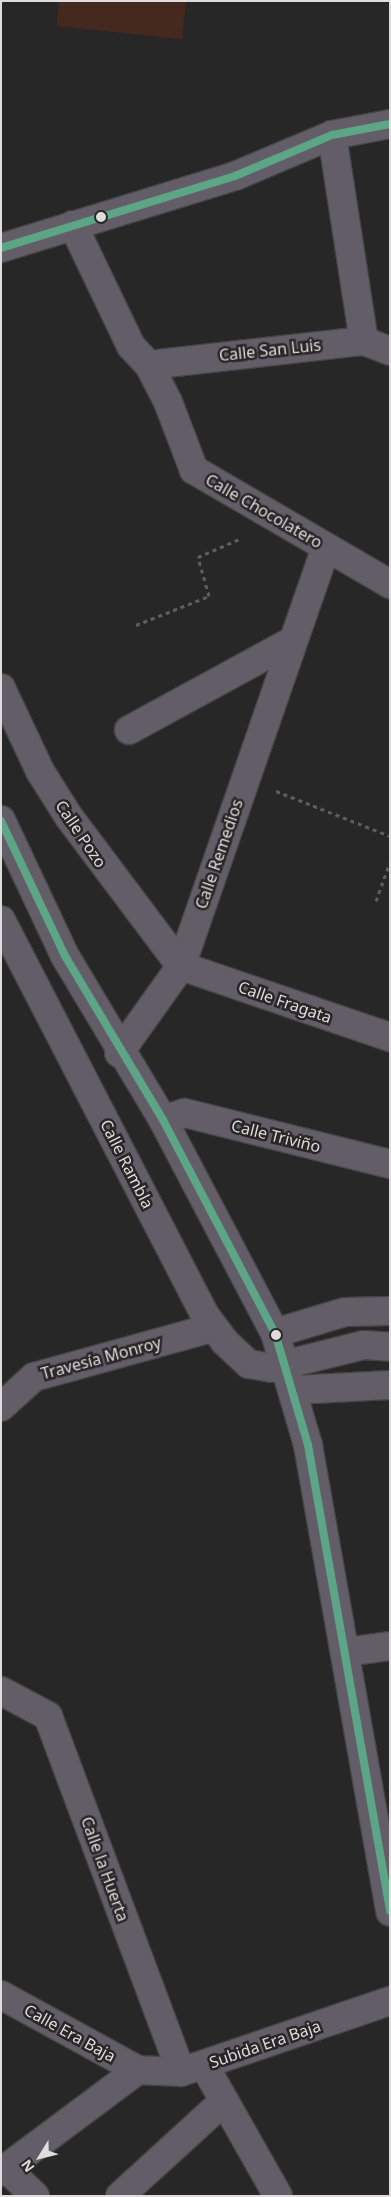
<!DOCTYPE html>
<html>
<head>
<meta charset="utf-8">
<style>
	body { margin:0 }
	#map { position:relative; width:391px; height:2197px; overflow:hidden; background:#282728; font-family:"Noto Sans",sans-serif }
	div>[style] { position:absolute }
	.green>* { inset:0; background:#45291e }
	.path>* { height:3px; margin-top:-1.5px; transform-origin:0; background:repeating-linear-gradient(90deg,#5f5c63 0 4px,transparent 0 8px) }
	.roads { filter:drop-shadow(1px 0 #454445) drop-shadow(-1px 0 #454445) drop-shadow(0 1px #454445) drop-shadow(0 -1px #454445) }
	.pedestrian>* { height:28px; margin:-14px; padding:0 14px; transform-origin:14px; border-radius:14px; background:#635d68 }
	.minor>* { height:28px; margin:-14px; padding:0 14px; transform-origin:14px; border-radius:14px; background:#635d68 }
	.tertiary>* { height:28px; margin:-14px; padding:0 14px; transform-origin:14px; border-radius:14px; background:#635d68 }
	.bus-1>* { height:8px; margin:-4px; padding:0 4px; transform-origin:4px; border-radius:4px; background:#5ca586 }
	.dots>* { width:14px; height:14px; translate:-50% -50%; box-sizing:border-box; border:2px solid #292628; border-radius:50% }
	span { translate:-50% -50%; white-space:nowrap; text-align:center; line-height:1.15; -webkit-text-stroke:5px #292628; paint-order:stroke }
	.street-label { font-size:16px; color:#dedcdd }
	.frame { position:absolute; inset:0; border:2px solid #dedcdd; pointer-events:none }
	.north { position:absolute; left:15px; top:2132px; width:50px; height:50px; -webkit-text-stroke:4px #292628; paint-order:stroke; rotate:234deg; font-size:14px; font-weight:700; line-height:20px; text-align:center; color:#dedcdd }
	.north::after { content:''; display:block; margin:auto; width:18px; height:22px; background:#dedcdd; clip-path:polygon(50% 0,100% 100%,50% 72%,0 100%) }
</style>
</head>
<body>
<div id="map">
	<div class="green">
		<i style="clip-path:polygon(59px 1px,186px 1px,182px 39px,57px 26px)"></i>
	</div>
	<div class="path">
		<i style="left:136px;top:625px;width:79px;rotate:-21.7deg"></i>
		<i style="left:209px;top:596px;width:41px;rotate:-105.8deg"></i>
		<i style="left:198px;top:557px;width:48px;rotate:-23.4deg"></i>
		<i style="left:276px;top:791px;width:123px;rotate:21.5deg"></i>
		<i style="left:376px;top:901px;width:41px;rotate:-70.3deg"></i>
	</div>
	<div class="roads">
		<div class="pedestrian">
			<i style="left:332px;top:135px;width:208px;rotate:81.2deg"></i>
			<i style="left:129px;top:730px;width:186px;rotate:-28.6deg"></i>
			<i style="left:1px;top:920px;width:443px;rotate:62.7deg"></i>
			<i style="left:204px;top:1314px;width:34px;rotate:53deg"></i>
			<i style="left:224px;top:1341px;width:34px;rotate:43deg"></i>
			<i style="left:249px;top:1364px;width:22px;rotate:10deg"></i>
			<i style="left:271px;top:1368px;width:96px;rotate:-13.9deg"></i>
			<i style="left:364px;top:1345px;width:26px;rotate:4deg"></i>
			<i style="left:119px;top:1053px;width:107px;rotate:-54.5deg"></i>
			<i style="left:181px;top:966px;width:443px;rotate:-70.9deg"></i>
			<i style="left:346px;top:1652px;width:44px;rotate:-7.8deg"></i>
		</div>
		<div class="minor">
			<i style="left:73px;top:225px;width:134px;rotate:64.4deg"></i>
			<i style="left:131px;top:346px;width:26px;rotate:47deg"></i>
			<i style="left:149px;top:365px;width:42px;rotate:62.8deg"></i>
			<i style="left:168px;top:402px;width:73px;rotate:69.1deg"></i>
			<i style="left:194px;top:470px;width:227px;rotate:30.2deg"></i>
			<i style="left:149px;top:365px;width:216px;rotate:-6.4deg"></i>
			<i style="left:364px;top:341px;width:28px;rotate:21deg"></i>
			<i style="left:1px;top:688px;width:92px;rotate:64.8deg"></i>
			<i style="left:40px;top:771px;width:54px;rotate:57.8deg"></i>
			<i style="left:69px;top:817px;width:186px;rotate:53.1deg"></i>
			<i style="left:181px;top:966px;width:221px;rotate:18.8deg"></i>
			<i style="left:163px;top:1120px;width:23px;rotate:-18deg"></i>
			<i style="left:185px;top:1113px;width:211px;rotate:14deg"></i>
			<i style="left:275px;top:1333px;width:73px;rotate:-16.7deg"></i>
			<i style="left:345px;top:1312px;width:45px;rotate:-1.3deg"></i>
			<i style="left:294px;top:1390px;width:96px;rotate:-3deg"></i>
			<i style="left:1px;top:1407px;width:45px;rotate:-42.3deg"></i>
			<i style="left:34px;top:1377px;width:185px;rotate:-15.4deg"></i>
			<i style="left:1px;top:1691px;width:53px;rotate:28deg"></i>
			<i style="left:48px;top:1716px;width:380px;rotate:69.5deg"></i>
			<i style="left:1px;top:1995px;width:156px;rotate:28.7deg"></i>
			<i style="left:138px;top:2070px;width:43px;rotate:2.7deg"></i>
			<i style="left:181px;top:2072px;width:221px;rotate:-18.8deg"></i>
			<i style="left:204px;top:2065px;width:150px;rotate:60.5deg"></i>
			<i style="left:7px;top:2169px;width:39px;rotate:44deg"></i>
			<i style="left:1px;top:2172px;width:171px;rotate:-36.7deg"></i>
			<i style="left:120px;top:2196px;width:141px;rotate:-42.4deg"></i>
		</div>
		<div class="tertiary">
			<i style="left:1px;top:248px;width:245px;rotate:-17.1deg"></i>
			<i style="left:235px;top:176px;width:105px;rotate:-22.9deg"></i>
			<i style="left:332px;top:135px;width:59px;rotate:-10.7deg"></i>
			<i style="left:1px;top:820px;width:150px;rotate:64.8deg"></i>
			<i style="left:65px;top:956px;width:191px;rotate:59.1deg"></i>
			<i style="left:163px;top:1120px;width:241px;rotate:62.3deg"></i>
			<i style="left:275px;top:1333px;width:117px;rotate:73.6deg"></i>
			<i style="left:308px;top:1445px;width:474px;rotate:80deg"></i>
		</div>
	</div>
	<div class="bus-1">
		<i style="left:1px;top:248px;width:245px;rotate:-17.1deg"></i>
		<i style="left:235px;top:176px;width:105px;rotate:-22.9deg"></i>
		<i style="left:332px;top:135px;width:59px;rotate:-10.7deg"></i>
		<i style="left:1px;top:821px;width:149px;rotate:64.6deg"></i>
		<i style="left:65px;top:956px;width:191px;rotate:59.1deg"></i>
		<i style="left:163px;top:1120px;width:241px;rotate:62.3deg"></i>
		<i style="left:275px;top:1333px;width:117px;rotate:73.6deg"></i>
		<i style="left:308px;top:1445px;width:473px;rotate:80deg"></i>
	</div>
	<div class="dots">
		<i style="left:101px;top:217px;background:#dedcdd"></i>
		<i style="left:276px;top:1335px;background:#dedcdd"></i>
	</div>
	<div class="street-label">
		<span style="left:270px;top:350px;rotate:-6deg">Calle San Luis</span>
		<span style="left:264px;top:511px;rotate:30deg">Calle Chocolatero</span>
		<span style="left:81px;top:834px;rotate:56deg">Calle Pozo</span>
		<span style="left:219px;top:854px;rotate:-71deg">Calle Remedios</span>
		<span style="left:285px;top:1002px;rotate:19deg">Calle Fragata</span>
		<span style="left:276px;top:1136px;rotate:14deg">Calle Triviño</span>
		<span style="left:127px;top:1164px;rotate:63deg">Calle Rambla</span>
		<span style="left:101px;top:1358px;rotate:-15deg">Travesía Monroy</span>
		<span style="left:105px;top:1869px;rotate:70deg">Calle la Huerta</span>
		<span style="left:70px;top:2033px;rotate:29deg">Calle Era Baja</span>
		<span style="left:265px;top:2044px;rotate:-19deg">Subida Era Baja</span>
	</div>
	<div class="frame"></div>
	<div class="north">N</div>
</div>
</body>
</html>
